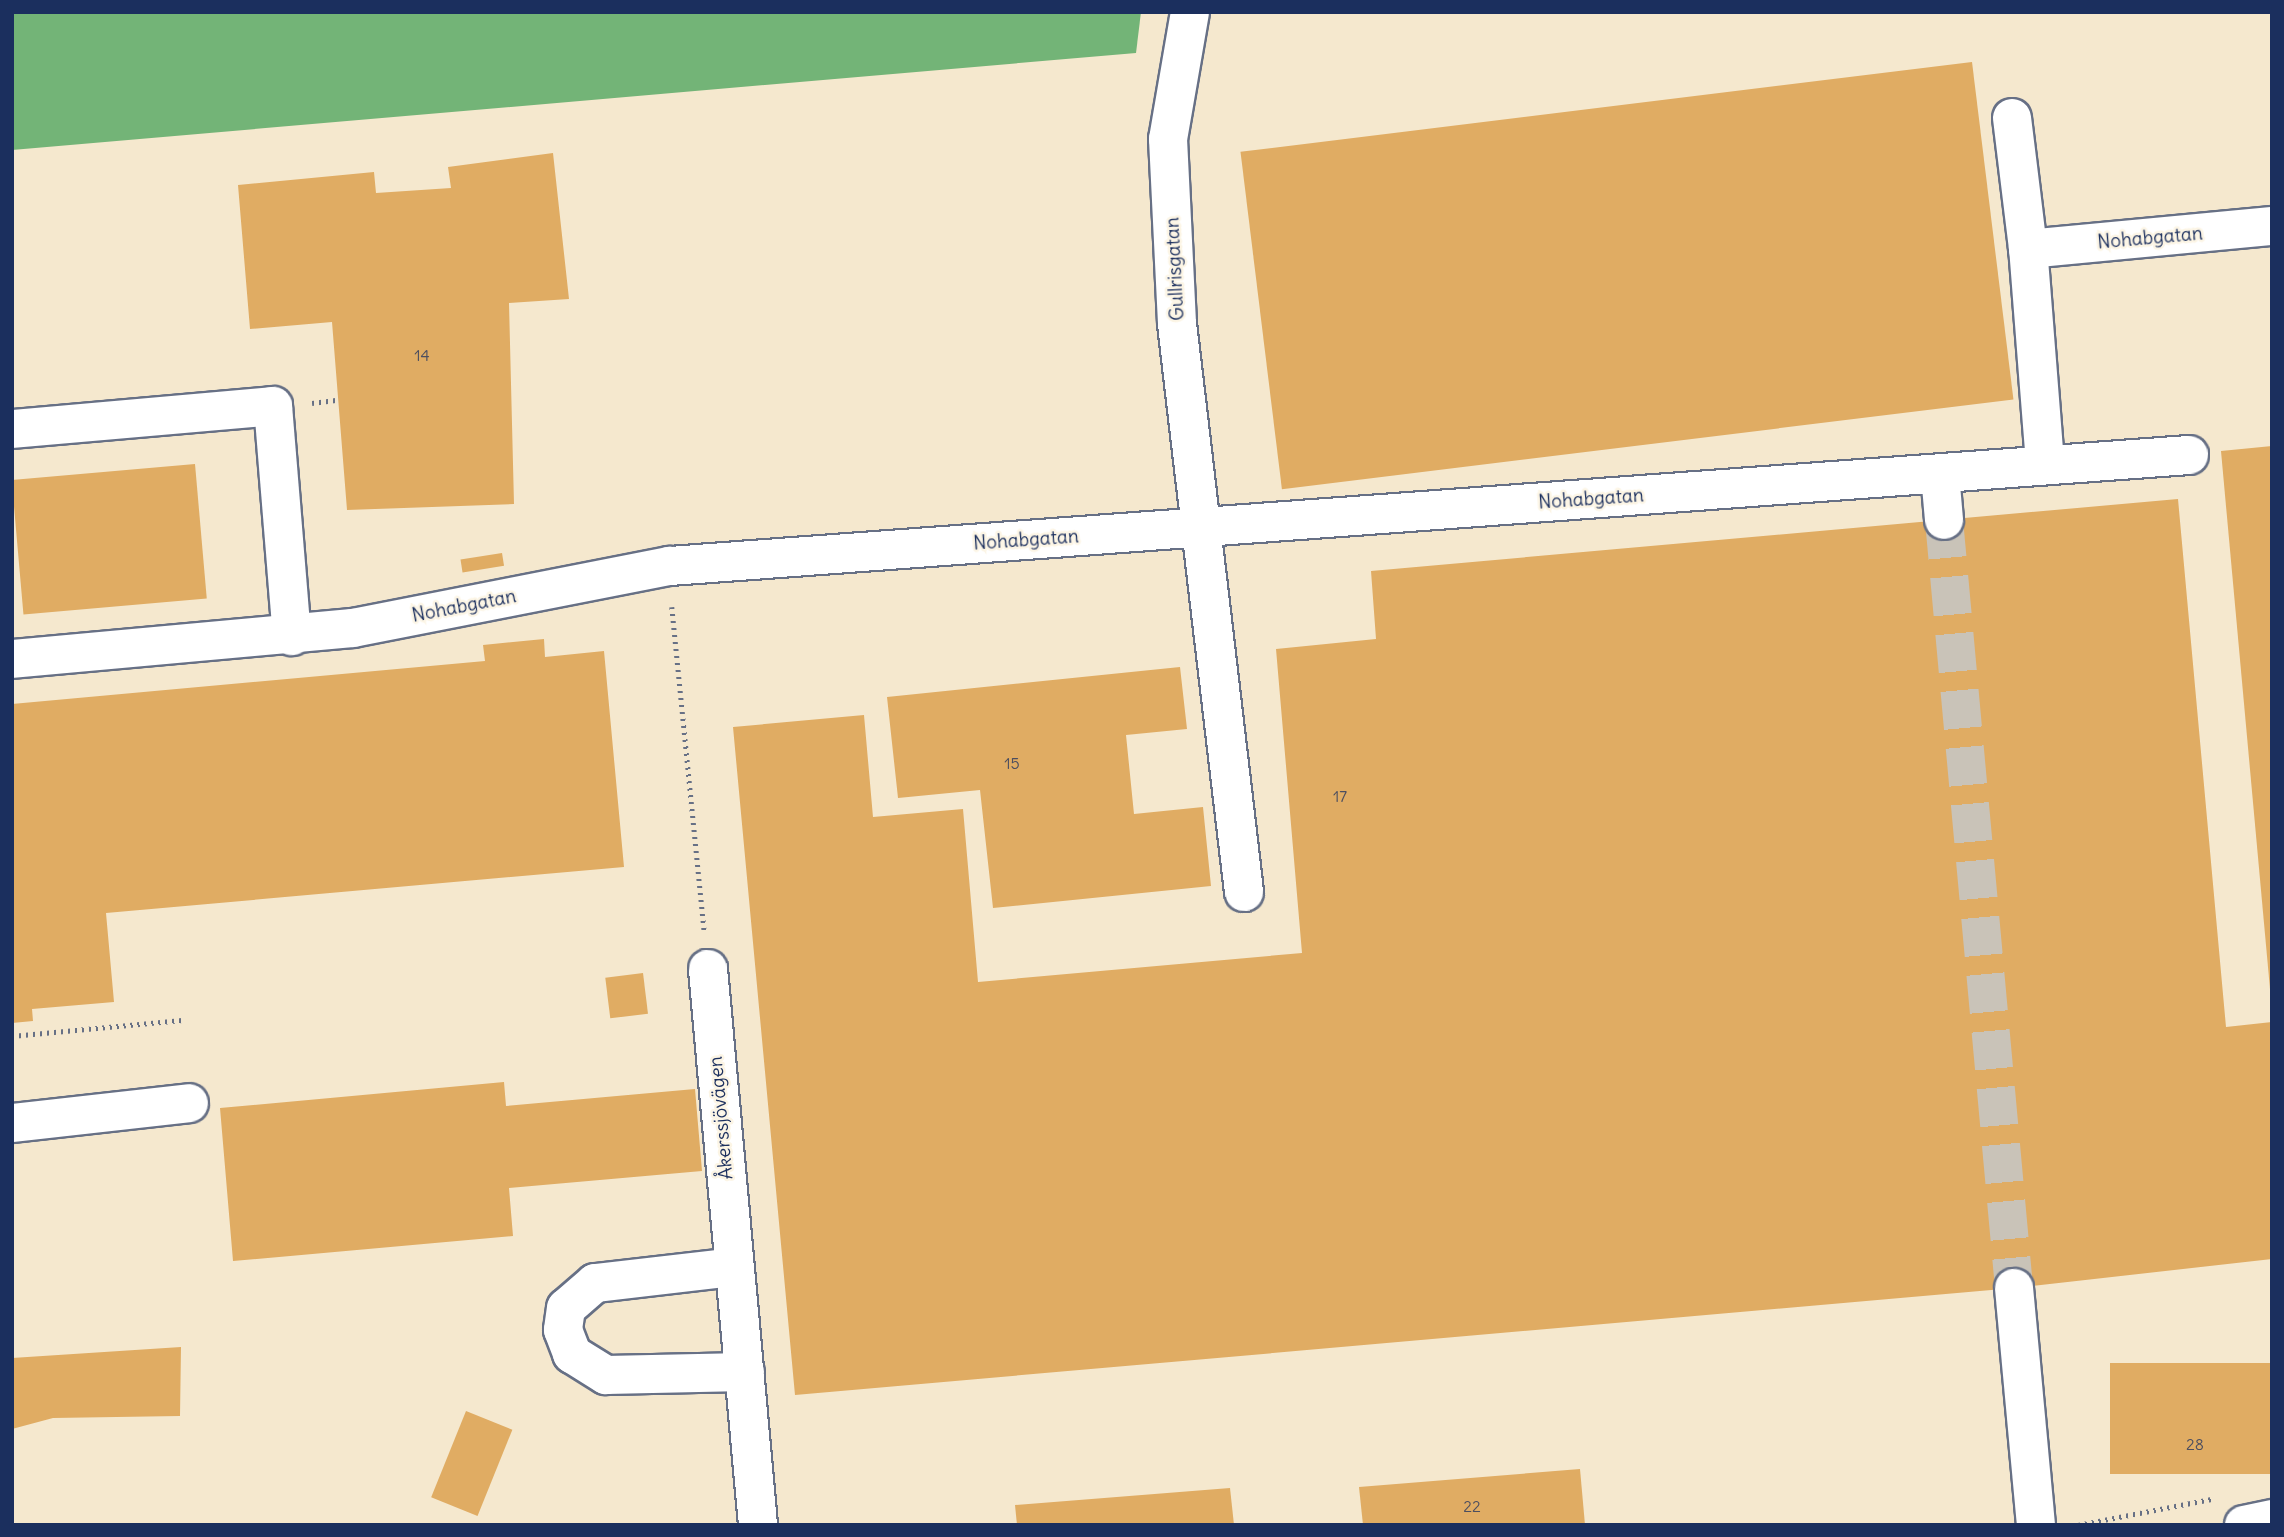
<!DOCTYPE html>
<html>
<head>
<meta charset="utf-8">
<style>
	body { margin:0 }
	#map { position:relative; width:2284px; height:1537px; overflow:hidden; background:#f5e8ce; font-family:Delius,sans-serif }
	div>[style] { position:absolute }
	.forest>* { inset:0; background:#73b477 }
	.building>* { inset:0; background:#e0ac63; transform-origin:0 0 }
	.minor-tunnel>* { height:38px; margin-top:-19px; transform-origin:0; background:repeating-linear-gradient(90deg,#c9c3b8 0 38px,transparent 0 57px) }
	.path>* { height:4.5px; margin-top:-2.25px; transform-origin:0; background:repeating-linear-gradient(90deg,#677085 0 2px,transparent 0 7px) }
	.roads { filter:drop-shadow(2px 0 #677085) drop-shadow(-2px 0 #677085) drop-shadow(0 2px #677085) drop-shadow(0 -2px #677085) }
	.minor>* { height:38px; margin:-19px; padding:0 19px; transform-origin:19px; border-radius:19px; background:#fff }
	span { translate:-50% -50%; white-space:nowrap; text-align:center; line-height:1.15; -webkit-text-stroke:5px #fcf5e5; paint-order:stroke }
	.number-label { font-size:16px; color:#4c4e5f }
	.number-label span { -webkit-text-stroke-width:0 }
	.street-label { font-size:19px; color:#1b2f5e }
	.frame { position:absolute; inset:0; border:14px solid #1b2f5e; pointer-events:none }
</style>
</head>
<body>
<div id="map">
	<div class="forest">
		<i style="clip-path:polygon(12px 12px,1141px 12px,1136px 53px,12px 150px)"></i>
	</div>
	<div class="building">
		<i style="left:1972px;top:62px;width:340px;height:737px;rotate:83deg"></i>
		<i style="clip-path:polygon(553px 153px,569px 299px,509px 303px,514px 504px,347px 510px,332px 322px,250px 329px,238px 185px,374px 172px,376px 193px,451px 188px,448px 167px)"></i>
		<i style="clip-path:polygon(2272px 446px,2272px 989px,2270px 989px,2221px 451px)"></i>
		<i style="left:195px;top:464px;width:135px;height:184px;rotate:85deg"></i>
		<i style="clip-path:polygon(2178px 499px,2226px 1027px,2272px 1022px,2272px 1259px,2014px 1288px,795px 1395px,733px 727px,864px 715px,873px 817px,963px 809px,978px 982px,1302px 953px,1276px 649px,1376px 639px,1371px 571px)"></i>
		<i style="left:502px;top:553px;width:13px;height:42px;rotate:81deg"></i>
		<i style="clip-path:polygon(544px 639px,545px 657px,604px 651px,624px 867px,106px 913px,114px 1002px,32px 1009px,33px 1021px,12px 1023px,12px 704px,485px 661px,483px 645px)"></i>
		<i style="clip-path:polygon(1180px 667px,1187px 729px,1126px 735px,1134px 814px,1203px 807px,1211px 886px,993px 908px,980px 790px,898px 798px,887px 697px)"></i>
		<i style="left:643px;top:973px;width:41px;height:38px;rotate:83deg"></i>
		<i style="clip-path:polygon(504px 1082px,506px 1106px,695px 1089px,702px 1171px,509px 1188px,513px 1236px,233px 1261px,220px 1108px)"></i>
		<i style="clip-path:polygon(181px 1347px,180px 1416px,53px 1418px,12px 1429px,12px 1358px)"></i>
		<i style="left:2272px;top:1363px;width:111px;height:162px;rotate:90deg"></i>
		<i style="left:466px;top:1411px;width:50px;height:93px;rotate:22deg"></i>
		<i style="clip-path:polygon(1580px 1469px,1585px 1525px,1363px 1525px,1359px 1487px)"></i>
		<i style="clip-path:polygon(1230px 1488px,1234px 1525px,1017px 1525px,1015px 1505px)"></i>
	</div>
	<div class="minor-tunnel">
		<i style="left:1944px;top:520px;width:771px;rotate:84.79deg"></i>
	</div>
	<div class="path">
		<i style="left:312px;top:403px;width:26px;rotate:-7deg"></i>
		<i style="left:672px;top:607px;width:325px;rotate:84.3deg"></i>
		<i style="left:12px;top:1036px;width:171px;rotate:-5.4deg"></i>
		<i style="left:2078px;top:1525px;width:136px;rotate:-11deg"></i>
	</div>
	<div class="roads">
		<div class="minor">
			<i style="left:1190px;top:12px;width:129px;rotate:99.8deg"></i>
			<i style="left:1168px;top:139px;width:185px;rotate:87.2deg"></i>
			<i style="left:1177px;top:324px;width:572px;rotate:83.27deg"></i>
			<i style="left:2012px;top:118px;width:132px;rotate:83deg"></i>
			<i style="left:12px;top:429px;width:262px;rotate:-5deg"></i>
			<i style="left:273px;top:406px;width:231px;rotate:85.3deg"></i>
			<i style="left:2045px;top:463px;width:215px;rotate:-94.5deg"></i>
			<i style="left:2028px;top:249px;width:245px;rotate:-5.4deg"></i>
			<i style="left:1940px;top:474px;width:46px;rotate:85deg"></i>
			<i style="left:12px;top:659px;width:342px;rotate:-5.2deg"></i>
			<i style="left:353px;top:628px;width:323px;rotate:-11.1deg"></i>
			<i style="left:670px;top:566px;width:1523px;rotate:-4.18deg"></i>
			<i style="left:708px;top:969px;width:558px;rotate:84.86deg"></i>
			<i style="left:12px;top:1123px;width:178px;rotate:-6.4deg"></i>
			<i style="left:734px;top:1267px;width:140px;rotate:173.4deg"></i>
			<i style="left:595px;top:1283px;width:38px;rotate:139deg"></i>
			<i style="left:566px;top:1308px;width:22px;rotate:98deg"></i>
			<i style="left:563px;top:1330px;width:26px;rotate:69deg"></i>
			<i style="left:572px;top:1354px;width:40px;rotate:32deg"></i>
			<i style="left:606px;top:1375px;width:139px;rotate:-1.2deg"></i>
			<i style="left:2014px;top:1288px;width:238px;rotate:84.7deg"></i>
			<i style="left:2244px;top:1525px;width:29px;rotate:-12deg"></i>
		</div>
	</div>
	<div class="number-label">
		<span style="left:422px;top:355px">14</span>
		<span style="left:1012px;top:763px">15</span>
		<span style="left:1340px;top:796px">17</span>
		<span style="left:2195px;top:1444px">28</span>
		<span style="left:1472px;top:1506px">22</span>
	</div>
	<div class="street-label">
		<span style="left:2150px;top:238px;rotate:-5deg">Nohabgatan</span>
		<span style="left:1175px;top:269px;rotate:-93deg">Gullrisgatan</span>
		<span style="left:1591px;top:499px;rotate:-4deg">Nohabgatan</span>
		<span style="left:1026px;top:540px;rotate:-4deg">Nohabgatan</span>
		<span style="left:464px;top:606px;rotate:-11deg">Nohabgatan</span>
		<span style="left:721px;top:1118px;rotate:-95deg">Åkerssjövägen</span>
	</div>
	<div class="frame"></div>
</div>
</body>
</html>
